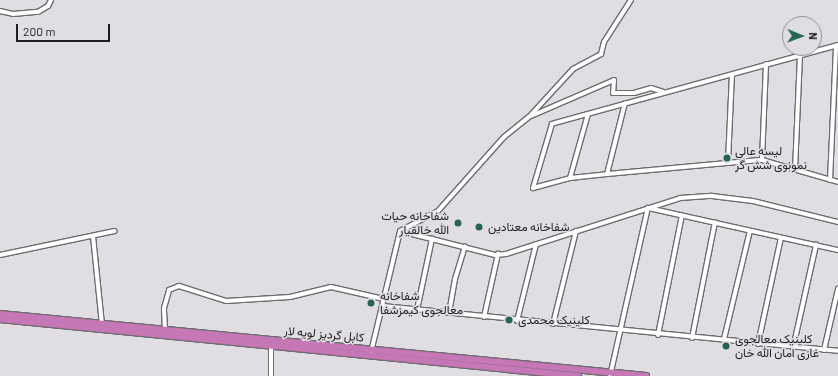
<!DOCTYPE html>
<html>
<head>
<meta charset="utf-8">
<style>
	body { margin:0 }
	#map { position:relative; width:838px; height:376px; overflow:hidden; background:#e0dee3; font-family:Barlow,Vazirmatn,sans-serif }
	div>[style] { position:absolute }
	.roads { filter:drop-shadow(1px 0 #6e6c70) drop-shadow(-1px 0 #6e6c70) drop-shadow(0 1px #6e6c70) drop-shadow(0 -1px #6e6c70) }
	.minor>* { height:4px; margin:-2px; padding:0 2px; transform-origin:2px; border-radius:2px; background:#fff }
	.highway>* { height:6px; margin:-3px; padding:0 3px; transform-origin:3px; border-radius:3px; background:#c677b6 }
	.dots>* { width:11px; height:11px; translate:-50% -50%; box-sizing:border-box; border:2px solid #e0dee3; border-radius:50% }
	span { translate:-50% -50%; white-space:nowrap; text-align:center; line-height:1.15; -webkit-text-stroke:3px #e0dee3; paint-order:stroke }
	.poi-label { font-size:12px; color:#1f1e20 }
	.left { translate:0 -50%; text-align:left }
	.right { translate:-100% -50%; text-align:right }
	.street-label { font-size:12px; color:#1f1e20 }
	.north { position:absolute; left:782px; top:16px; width:40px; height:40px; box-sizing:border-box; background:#e0dee3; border:1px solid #939195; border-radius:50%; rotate:91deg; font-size:11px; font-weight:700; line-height:16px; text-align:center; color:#1f1e20 }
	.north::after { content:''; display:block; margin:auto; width:14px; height:18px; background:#256452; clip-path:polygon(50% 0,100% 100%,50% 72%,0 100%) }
	.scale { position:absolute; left:16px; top:24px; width:94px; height:18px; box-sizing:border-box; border:2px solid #1f1e20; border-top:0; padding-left:5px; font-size:12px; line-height:14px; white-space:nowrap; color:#1f1e20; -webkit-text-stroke:3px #e0dee3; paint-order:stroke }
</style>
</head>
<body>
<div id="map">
	<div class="roads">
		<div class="minor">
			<i style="left:0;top:11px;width:13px;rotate:13deg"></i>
			<i style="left:13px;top:14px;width:25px;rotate:-5deg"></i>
			<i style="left:38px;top:12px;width:12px;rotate:-31deg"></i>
			<i style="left:48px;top:6px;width:7px;rotate:-63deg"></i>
			<i style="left:838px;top:45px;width:297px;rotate:164.6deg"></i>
			<i style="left:552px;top:124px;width:67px;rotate:106.5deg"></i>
			<i style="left:533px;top:188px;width:38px;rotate:-15deg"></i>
			<i style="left:570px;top:178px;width:37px;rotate:-6deg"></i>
			<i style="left:607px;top:174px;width:156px;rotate:-5.2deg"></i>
			<i style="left:762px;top:160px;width:79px;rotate:16.1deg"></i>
			<i style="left:531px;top:116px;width:90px;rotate:-23.4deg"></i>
			<i style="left:614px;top:80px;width:13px;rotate:94deg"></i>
			<i style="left:613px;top:93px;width:21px"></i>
			<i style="left:634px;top:93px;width:18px;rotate:-16deg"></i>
			<i style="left:651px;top:88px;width:13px;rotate:18deg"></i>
			<i style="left:762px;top:160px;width:96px;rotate:-87.6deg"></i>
			<i style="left:728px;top:162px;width:87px;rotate:-87.4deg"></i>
			<i style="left:795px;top:170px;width:114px;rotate:-87.5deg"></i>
			<i style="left:607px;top:174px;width:73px;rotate:-75.8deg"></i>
			<i style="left:570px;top:178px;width:66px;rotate:-74.3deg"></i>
			<i style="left:830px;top:180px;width:134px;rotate:-87.4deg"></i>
			<i style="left:400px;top:231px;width:98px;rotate:14.2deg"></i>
			<i style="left:495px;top:255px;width:11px;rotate:-5deg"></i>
			<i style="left:506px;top:254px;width:183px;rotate:-17.8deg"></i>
			<i style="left:680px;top:198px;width:32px;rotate:-4deg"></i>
			<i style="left:712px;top:196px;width:41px;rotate:7deg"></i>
			<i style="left:753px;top:201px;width:88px;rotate:13.9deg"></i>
			<i style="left:93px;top:236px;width:88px;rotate:84.2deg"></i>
			<i style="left:0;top:255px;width:117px;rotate:-11.8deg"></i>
			<i style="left:382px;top:306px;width:458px;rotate:5.6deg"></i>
			<i style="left:417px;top:310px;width:73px;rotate:-78.1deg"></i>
			<i style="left:449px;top:313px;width:35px;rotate:-80deg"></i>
			<i style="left:455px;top:279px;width:34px;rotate:-73deg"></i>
			<i style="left:484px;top:317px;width:65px;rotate:-77.5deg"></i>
			<i style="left:517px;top:321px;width:79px;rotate:-76.1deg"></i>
			<i style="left:553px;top:324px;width:96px;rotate:-76.1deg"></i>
			<i style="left:165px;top:329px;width:21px;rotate:-93deg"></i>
			<i style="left:164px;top:308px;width:19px;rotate:-74deg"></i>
			<i style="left:169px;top:290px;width:11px;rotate:-22deg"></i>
			<i style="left:179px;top:286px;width:49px;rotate:17.7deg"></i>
			<i style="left:226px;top:301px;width:64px;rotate:-3.6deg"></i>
			<i style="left:290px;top:297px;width:42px;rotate:-13.7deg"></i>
			<i style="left:331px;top:287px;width:54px;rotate:12.8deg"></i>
			<i style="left:658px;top:335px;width:122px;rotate:-78.7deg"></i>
			<i style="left:692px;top:338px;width:118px;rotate:-78.8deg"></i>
			<i style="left:724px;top:339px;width:111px;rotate:-76.5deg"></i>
			<i style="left:758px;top:344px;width:108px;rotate:-77.8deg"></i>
			<i style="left:793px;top:348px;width:106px;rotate:-77.4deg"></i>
			<i style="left:824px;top:350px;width:63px;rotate:-77.1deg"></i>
			<i style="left:371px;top:352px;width:124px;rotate:-76.5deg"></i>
			<i style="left:400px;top:231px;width:43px;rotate:-27.8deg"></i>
			<i style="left:438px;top:211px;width:99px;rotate:-48.3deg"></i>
			<i style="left:504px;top:137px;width:32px;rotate:-39deg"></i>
			<i style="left:529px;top:117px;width:65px;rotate:-47.5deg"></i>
			<i style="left:573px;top:69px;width:32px;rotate:-28deg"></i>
			<i style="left:601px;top:54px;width:12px;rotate:-76deg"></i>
			<i style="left:604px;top:42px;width:50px;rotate:-57.3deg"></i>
			<i style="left:271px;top:376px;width:30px;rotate:-90deg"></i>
			<i style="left:610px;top:376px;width:172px;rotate:-77.3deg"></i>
			<i style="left:648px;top:208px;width:195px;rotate:12.5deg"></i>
		</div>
		<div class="highway">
			<i style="left:0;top:314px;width:649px;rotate:5.48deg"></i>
			<i style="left:0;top:319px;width:581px;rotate:5.63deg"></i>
		</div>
	</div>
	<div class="dots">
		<i style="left:727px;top:158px;background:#256452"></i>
		<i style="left:458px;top:223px;background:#256452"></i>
		<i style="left:479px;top:227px;background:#256452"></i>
		<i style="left:371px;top:303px;background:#256452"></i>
		<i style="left:509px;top:320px;background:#256452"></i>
		<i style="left:726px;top:346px;background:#256452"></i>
	</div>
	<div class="poi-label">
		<span class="left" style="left:735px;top:158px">لیسه عالی<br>نمونوی شش گر</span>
		<span class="right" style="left:449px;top:223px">شفاخانه حیات<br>الله خالقیار</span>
		<span class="left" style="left:488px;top:227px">شفاخانه معتادین</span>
		<span class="left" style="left:380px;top:303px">شفاخانه<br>معالجوی کیمزشفا</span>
		<span class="left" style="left:518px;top:320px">کلینیک محمدی</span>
		<span class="left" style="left:735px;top:346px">کلینیک معالجوی<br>غازی امان الله خان</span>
	</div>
	<div class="street-label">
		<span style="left:324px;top:334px;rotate:5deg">کابل گردیز لویه لار</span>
	</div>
	<div class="north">N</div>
	<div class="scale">200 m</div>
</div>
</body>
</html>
